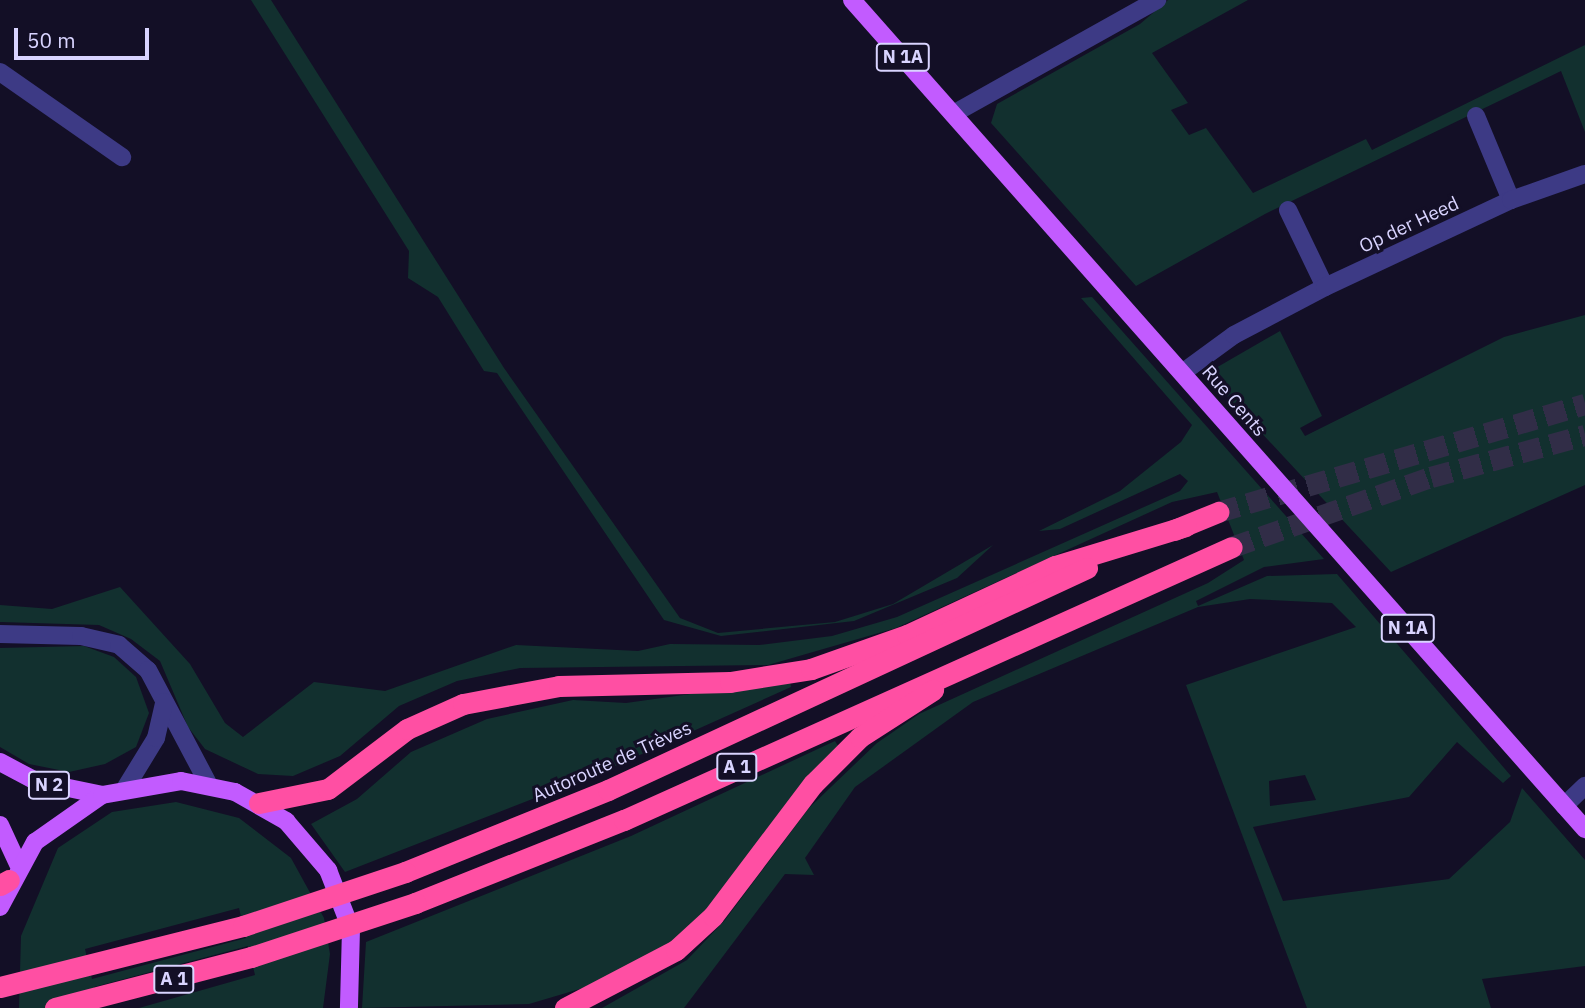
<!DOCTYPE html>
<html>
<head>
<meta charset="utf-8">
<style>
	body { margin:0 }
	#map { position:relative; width:1585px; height:1008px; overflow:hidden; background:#130f26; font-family:"IBM Plex Sans",sans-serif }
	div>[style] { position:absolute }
	.green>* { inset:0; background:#12302f }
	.highway-tunnel>* { height:21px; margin-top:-10.5px; transform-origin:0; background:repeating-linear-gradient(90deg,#312d47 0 21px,transparent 0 31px) }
	.street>* { height:18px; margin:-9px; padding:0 9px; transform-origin:9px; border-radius:9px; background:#3d3a85 }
	.primary>* { height:18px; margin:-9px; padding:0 9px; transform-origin:9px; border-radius:9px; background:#c25bff }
	.highway>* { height:21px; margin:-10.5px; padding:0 10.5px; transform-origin:10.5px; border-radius:10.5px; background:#ff4fa3 }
	.highway-bridge>* { height:21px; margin:-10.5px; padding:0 10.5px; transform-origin:10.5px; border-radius:10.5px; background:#ff4fa3 }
	span { translate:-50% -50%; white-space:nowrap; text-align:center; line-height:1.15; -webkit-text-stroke:6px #130f26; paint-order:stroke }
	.shield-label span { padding:2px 5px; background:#130f26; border:2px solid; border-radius:5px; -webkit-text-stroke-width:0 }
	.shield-label { font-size:18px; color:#d9d4ff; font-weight:700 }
	.street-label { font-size:19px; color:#d9d4ff }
	.scale { position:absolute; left:14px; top:28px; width:135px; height:32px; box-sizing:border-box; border:4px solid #d9d4ff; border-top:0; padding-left:9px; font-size:21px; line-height:24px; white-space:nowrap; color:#d9d4ff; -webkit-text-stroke:5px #130f26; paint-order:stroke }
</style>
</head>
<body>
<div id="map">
	<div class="green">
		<i style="clip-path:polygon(251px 0,271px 0,504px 368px,680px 618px,718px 633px,835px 622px,893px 604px,993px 545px,957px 578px,854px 621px,721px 636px,664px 620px,497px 373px,484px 371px,438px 297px,408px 278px,409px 251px)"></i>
		<i style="clip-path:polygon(1168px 0,1248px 0,1152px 53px,1188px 103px,1171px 110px,1189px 135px,1206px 128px,1253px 193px,1366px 139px,1372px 150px,1585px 45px,1585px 132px,1561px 71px,1265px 214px,1136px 286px,991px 123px,997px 104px,1140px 24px)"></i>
		<i style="clip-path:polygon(evenodd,1092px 297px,1324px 559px,1264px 567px,1196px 601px,1198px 606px,1267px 576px,1337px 574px,1511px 776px,1503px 783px,1457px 742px,1409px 797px,1253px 827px,1283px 901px,1449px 879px,1510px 822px,1522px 788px,1585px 860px,1585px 966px,1482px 979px,1491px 1008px,1307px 1008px,1186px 685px,1356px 627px,1332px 603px,1250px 599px,1198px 607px,973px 702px,855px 787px,805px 858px,814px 875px,785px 874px,684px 1008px,602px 1008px,687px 960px,725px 920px,809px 808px,877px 743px,919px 714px,1208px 583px,1244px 560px,1217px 492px,1172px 502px,896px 628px,768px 665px,520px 668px,457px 681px,399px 706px,340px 756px,293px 776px,258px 774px,205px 749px,188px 727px,160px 661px,131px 639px,99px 625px,0 622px,0 605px,52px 609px,120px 587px,190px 664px,225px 723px,243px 737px,314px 682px,385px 691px,516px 645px,638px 651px,670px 644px,759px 645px,832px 636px,897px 617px,1180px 491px,1188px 481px,1180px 474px,1060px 529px,1039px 531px,1120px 491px,1181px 442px,1192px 425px,1081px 298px,1092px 297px,1305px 775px,1316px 800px,1270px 806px,1269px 781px,1305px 775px)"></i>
		<i style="clip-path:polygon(1585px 315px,1585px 485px,1391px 572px,1214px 382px,1214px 369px,1280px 331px,1322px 416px,1300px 428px,1305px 436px,1504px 337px)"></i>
		<i style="clip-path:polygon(84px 646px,114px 657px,136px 677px,149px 713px,136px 747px,105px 764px,69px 772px,29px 764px,0 747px,0 648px)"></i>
		<i style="clip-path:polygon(790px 680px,791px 687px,602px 772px,345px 872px,311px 824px,357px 799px,411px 752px,487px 719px,573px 700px,626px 703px)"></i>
		<i style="clip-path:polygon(835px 741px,838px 746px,707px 910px,671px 944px,583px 988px,529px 1004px,362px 1008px,366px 942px,631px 836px)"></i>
		<i style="clip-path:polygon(evenodd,176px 802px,239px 818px,291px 858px,324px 918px,330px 954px,323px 1008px,139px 1008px,255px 975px,248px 946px,94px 987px,99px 1008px,19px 1008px,21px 936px,58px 848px,112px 812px,176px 802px,239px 908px,246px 938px,92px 979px,85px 949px,239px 908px)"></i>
	</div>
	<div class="highway-tunnel">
		<i style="left:1218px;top:512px;width:383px;rotate:-16.4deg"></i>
		<i style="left:1232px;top:547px;width:211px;rotate:-19.4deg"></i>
		<i style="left:1431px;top:477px;width:160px;rotate:-15.3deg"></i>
	</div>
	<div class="street">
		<i style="left:0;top:72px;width:149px;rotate:34.9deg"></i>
		<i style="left:953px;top:114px;width:234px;rotate:-29.2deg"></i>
		<i style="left:1476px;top:116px;width:91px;rotate:67.4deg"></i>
		<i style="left:1288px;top:210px;width:85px;rotate:64.3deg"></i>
		<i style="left:1182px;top:373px;width:64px;rotate:-36.2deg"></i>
		<i style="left:1234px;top:335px;width:103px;rotate:-27.8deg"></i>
		<i style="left:1325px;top:287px;width:205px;rotate:-25.1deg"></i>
		<i style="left:1511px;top:200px;width:78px;rotate:-19.4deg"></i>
		<i style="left:0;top:634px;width:81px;rotate:1.4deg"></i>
		<i style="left:81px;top:636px;width:39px;rotate:13deg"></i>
		<i style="left:119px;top:645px;width:38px;rotate:41deg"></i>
		<i style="left:148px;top:670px;width:130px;rotate:62.1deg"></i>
		<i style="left:126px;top:787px;width:57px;rotate:-58.5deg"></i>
		<i style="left:156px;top:738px;width:37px;rotate:-77deg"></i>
		<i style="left:1564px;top:806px;width:29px;rotate:-44deg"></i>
	</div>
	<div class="primary">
		<i style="left:852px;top:0;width:1107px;rotate:48.52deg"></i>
		<i style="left:0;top:762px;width:40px;rotate:28deg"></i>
		<i style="left:35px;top:781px;width:68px;rotate:11.8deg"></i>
		<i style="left:0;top:825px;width:43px;rotate:65.2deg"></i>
		<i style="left:0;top:907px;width:74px;rotate:-61.7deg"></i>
		<i style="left:35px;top:842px;width:82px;rotate:-35deg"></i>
		<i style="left:102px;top:795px;width:80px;rotate:-10deg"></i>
		<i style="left:181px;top:781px;width:55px;rotate:11.5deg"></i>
		<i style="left:235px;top:792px;width:59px;rotate:29.6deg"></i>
		<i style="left:286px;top:821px;width:65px;rotate:49.4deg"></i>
		<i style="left:328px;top:870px;width:63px;rotate:68.7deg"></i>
		<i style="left:351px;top:929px;width:79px;rotate:91.5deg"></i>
	</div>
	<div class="highway">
		<i style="left:1174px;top:530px;width:48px;rotate:-22.2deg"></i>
		<i style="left:259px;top:803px;width:70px;rotate:-11.5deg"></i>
		<i style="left:328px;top:789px;width:99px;rotate:-37.2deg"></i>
		<i style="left:407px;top:729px;width:61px;rotate:-24.1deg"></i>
		<i style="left:463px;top:704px;width:98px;rotate:-10.6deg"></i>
		<i style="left:559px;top:686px;width:171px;rotate:-1.3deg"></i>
		<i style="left:730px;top:682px;width:82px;rotate:-9.1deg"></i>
		<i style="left:811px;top:669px;width:102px;rotate:-19.5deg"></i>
		<i style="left:907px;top:635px;width:163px;rotate:-25deg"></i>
		<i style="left:1055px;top:566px;width:137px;rotate:-17deg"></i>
		<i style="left:405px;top:872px;width:219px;rotate:-22deg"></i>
		<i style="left:608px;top:790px;width:528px;rotate:-24.87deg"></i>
		<i style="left:0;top:885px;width:10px;rotate:-29deg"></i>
		<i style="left:415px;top:903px;width:225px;rotate:-21.7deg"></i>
		<i style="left:624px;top:820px;width:666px;rotate:-24.18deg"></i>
		<i style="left:0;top:987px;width:251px;rotate:-14.1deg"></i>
		<i style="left:55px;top:1008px;width:203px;rotate:-14.6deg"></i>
		<i style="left:565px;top:1008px;width:125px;rotate:-27.6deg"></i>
		<i style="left:676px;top:950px;width:50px;rotate:-42.6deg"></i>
		<i style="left:713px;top:916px;width:166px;rotate:-52.9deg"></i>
		<i style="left:813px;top:784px;width:66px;rotate:-45deg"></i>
		<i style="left:860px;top:737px;width:87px;rotate:-32.8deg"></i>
	</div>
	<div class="highway-bridge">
		<i style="left:243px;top:926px;width:171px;rotate:-18.4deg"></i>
		<i style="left:251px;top:957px;width:173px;rotate:-18.2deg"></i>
	</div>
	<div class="shield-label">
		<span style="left:903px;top:57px">N 1A</span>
		<span style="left:1408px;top:628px">N 1A</span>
		<span style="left:737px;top:767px">A 1</span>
		<span style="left:49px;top:785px">N 2</span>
		<span style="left:174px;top:979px">A 1</span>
	</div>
	<div class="street-label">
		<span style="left:1409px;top:225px;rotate:-25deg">Op der Heed</span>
		<span style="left:1234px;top:401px;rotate:49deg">Rue Cents</span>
		<span style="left:612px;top:762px;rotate:-24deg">Autoroute de Trèves</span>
	</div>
	<div class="scale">50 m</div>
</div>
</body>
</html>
